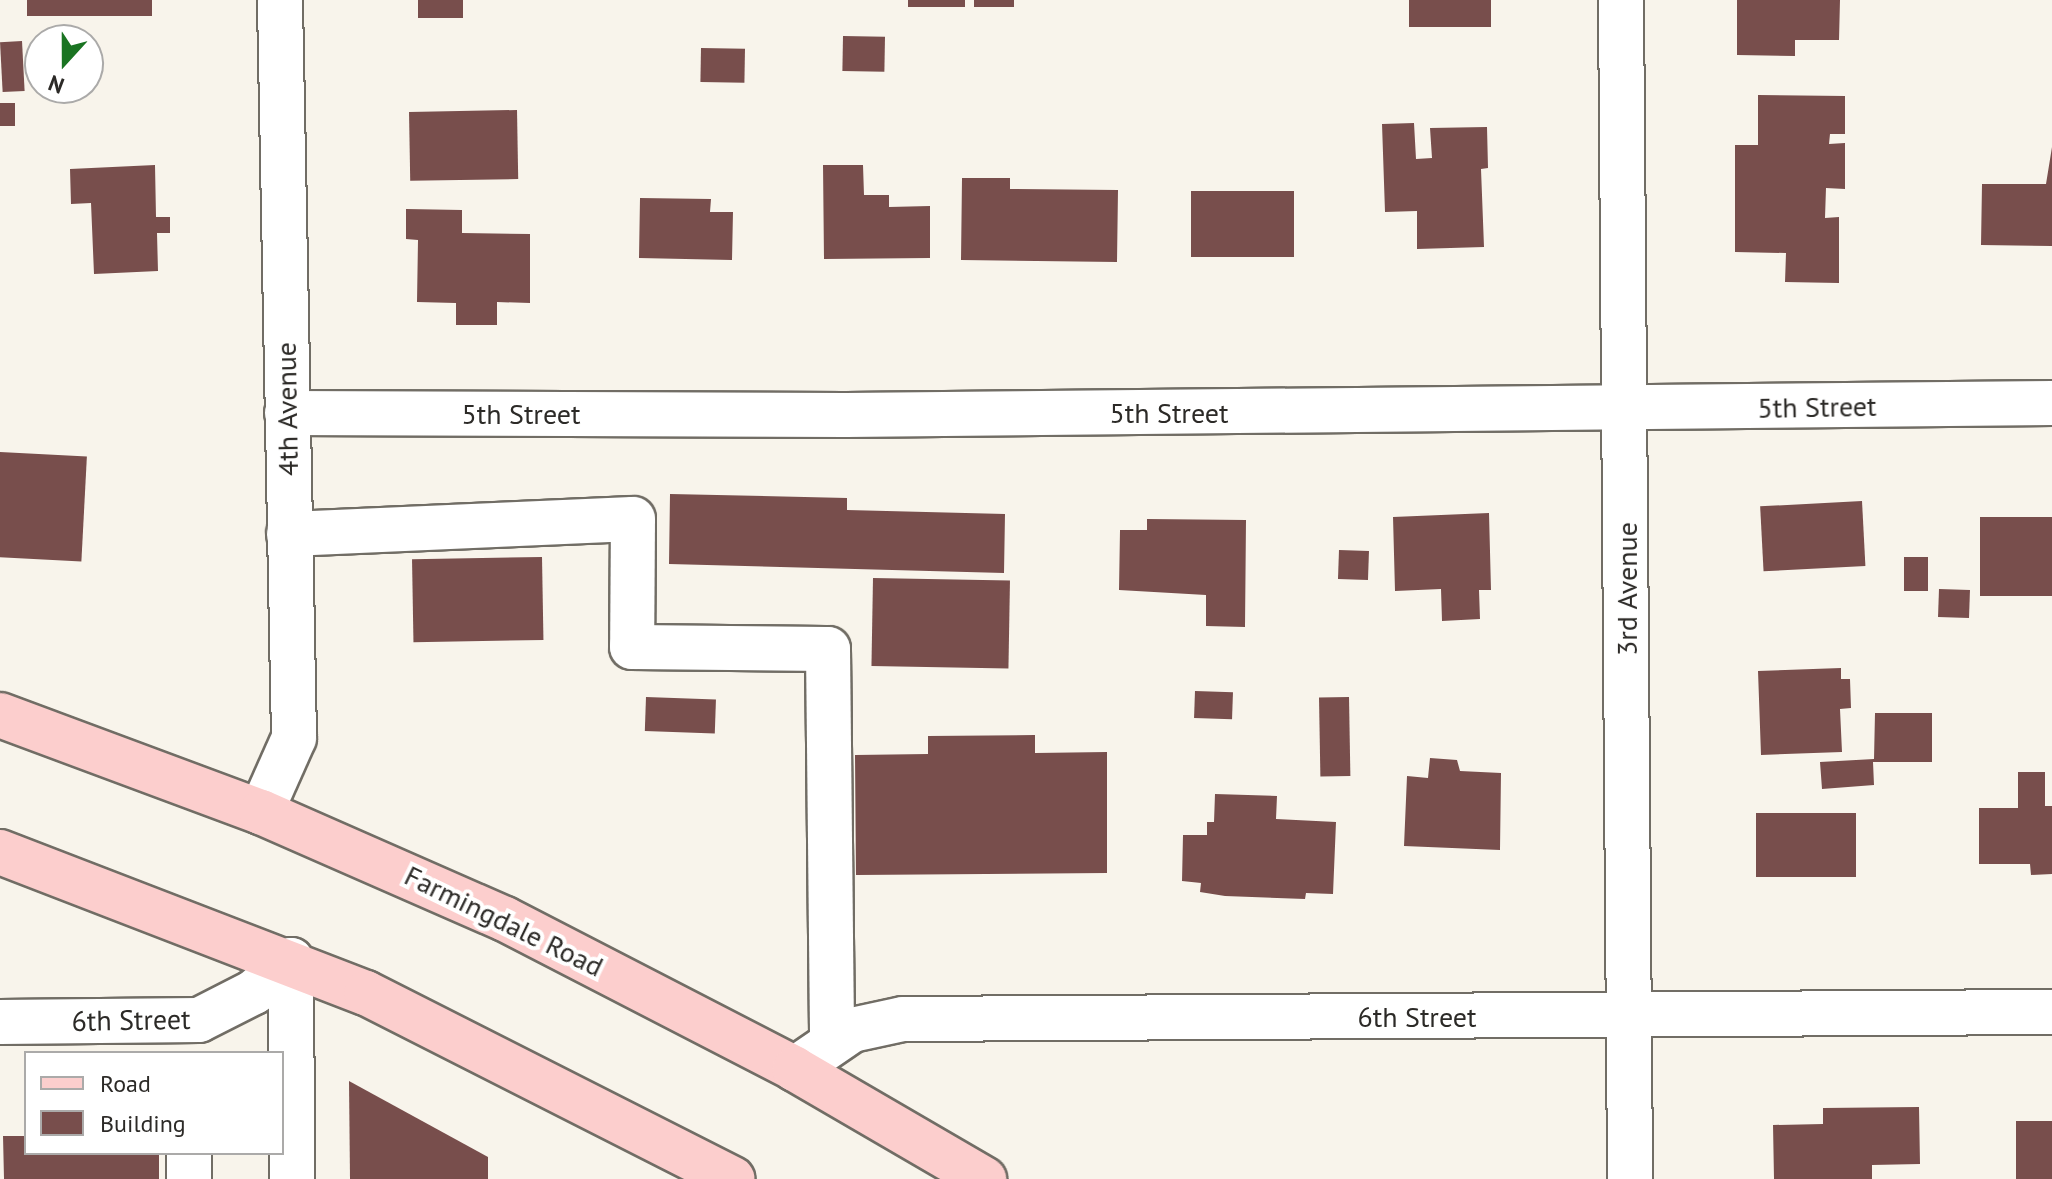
<!DOCTYPE html>
<html>
<head>
<meta charset="utf-8">
<style>
	body { margin:0 }
	#map { position:relative; width:2052px; height:1179px; overflow:hidden; background:#f8f4eb; font-family:"PT Sans",sans-serif }
	div>[style] { position:absolute }
	.building>* { inset:0; background:#784e4c; transform-origin:0 0 }
	.roads { filter:drop-shadow(2px 0 #716d65) drop-shadow(-2px 0 #716d65) drop-shadow(0 2px #716d65) drop-shadow(0 -2px #716d65) }
	.minor>* { height:44px; margin:-22px; padding:0 22px; transform-origin:22px; border-radius:22px; background:#fff }
	.major>* { height:44px; margin:-22px; padding:0 22px; transform-origin:22px; border-radius:22px; background:#fccecd }
	span { translate:-50% -50%; white-space:nowrap; text-align:center; line-height:1.15; -webkit-text-stroke:8px #fff; paint-order:stroke }
	.street-label { font-size:28px; color:#2c2a27 }
	.legend { position:absolute; left:24px; top:1051px; width:260px; height:104px; box-sizing:border-box; background:#fff; border:2px solid #abaaa9; margin:0; padding:10px 14px; list-style:none; font-size:24px; color:#2c2a27 }
	.legend li { display:flex; align-items:center; gap:16px; height:40px }
	.legend b { width:40px; border:2px solid #abaaa9 }
	.north { position:absolute; left:24px; top:24px; width:80px; height:80px; box-sizing:border-box; background:#fff; border:2px solid #abaaa9; border-radius:50%; rotate:201deg; font-size:22px; font-weight:700; line-height:32px; text-align:center; color:#2c2a27 }
	.north::after { content:''; display:block; margin:auto; width:28px; height:36px; background:#1a7422; clip-path:polygon(50% 0,100% 100%,50% 72%,0 100%) }
</style>
</head>
<body>
<div id="map">
	<div class="building">
		<i style="left:27px;top:0;width:125px;height:16px"></i>
		<i style="left:418px;top:0;width:45px;height:18px"></i>
		<i style="left:908px;top:0;width:57px;height:7px"></i>
		<i style="left:974px;top:0;width:40px;height:7px"></i>
		<i style="left:1409px;top:0;width:82px;height:27px"></i>
		<i style="clip-path:polygon(1737px 0,1840px 0,1839px 40px,1795px 40px,1795px 56px,1737px 55px)"></i>
		<i style="left:843px;top:36px;width:42px;height:35px;rotate:1deg"></i>
		<i style="left:22px;top:41px;width:50px;height:22px;rotate:87deg"></i>
		<i style="left:701px;top:48px;width:44px;height:34px;rotate:1deg"></i>
		<i style="clip-path:polygon(1758px 95px,1845px 96px,1845px 134px,1830px 134px,1829px 144px,1845px 143px,1845px 189px,1826px 188px,1825px 218px,1839px 217px,1839px 283px,1785px 282px,1786px 253px,1735px 252px,1735px 145px,1758px 145px)"></i>
		<i style="left:0;top:103px;width:15px;height:23px"></i>
		<i style="left:517px;top:110px;width:69px;height:108px;rotate:89deg"></i>
		<i style="clip-path:polygon(1414px 123px,1416px 159px,1432px 158px,1430px 128px,1487px 127px,1488px 168px,1481px 169px,1484px 247px,1417px 249px,1417px 211px,1385px 212px,1382px 124px)"></i>
		<i style="clip-path:polygon(2052px 147px,2052px 246px,1981px 245px,1982px 184px,2046px 184px)"></i>
		<i style="clip-path:polygon(155px 165px,156px 217px,170px 217px,170px 233px,157px 233px,158px 271px,94px 274px,91px 203px,71px 204px,70px 169px)"></i>
		<i style="clip-path:polygon(823px 165px,863px 165px,864px 195px,889px 195px,889px 207px,930px 206px,930px 258px,824px 259px)"></i>
		<i style="clip-path:polygon(962px 178px,1010px 178px,1010px 189px,1118px 190px,1117px 262px,961px 260px)"></i>
		<i style="left:1191px;top:191px;width:103px;height:66px"></i>
		<i style="clip-path:polygon(640px 198px,711px 199px,710px 212px,733px 212px,732px 260px,639px 258px)"></i>
		<i style="clip-path:polygon(406px 209px,462px 210px,462px 233px,530px 234px,530px 303px,497px 302px,497px 325px,456px 325px,456px 303px,417px 302px,418px 240px,406px 239px)"></i>
		<i style="left:0;top:452px;width:87px;height:105px;rotate:3deg"></i>
		<i style="clip-path:polygon(670px 494px,847px 498px,847px 510px,1005px 514px,1004px 573px,669px 564px)"></i>
		<i style="left:1862px;top:501px;width:65px;height:102px;rotate:87deg"></i>
		<i style="clip-path:polygon(1489px 513px,1491px 590px,1479px 590px,1480px 619px,1442px 621px,1441px 589px,1395px 591px,1393px 517px)"></i>
		<i style="left:1980px;top:517px;width:72px;height:79px"></i>
		<i style="clip-path:polygon(1147px 519px,1246px 520px,1245px 627px,1206px 626px,1206px 595px,1119px 590px,1120px 530px,1147px 530px)"></i>
		<i style="left:1339px;top:550px;width:30px;height:29px;rotate:2deg"></i>
		<i style="left:542px;top:557px;width:83px;height:130px;rotate:89deg"></i>
		<i style="left:1904px;top:557px;width:24px;height:34px"></i>
		<i style="left:873px;top:578px;width:137px;height:88px;rotate:1deg"></i>
		<i style="left:1939px;top:589px;width:31px;height:28px;rotate:2deg"></i>
		<i style="clip-path:polygon(1841px 668px,1841px 679px,1850px 679px,1851px 708px,1840px 709px,1842px 752px,1761px 755px,1758px 671px)"></i>
		<i style="left:1195px;top:691px;width:38px;height:27px;rotate:2deg"></i>
		<i style="left:646px;top:697px;width:70px;height:34px;rotate:2deg"></i>
		<i style="left:1349px;top:697px;width:79px;height:30px;rotate:89deg"></i>
		<i style="clip-path:polygon(1875px 713px,1932px 713px,1932px 762px,1873px 762px,1874px 785px,1822px 789px,1820px 762px,1874px 759px)"></i>
		<i style="clip-path:polygon(1035px 735px,1035px 753px,1107px 752px,1107px 873px,856px 875px,855px 755px,928px 754px,928px 736px)"></i>
		<i style="clip-path:polygon(1430px 758px,1457px 760px,1460px 771px,1501px 773px,1500px 850px,1404px 846px,1407px 776px,1428px 778px)"></i>
		<i style="clip-path:polygon(2018px 772px,2045px 772px,2045px 806px,2052px 806px,2052px 874px,2031px 875px,2030px 864px,1979px 864px,1979px 808px,2018px 808px)"></i>
		<i style="clip-path:polygon(1215px 794px,1277px 796px,1276px 819px,1336px 822px,1333px 894px,1306px 893px,1305px 899px,1225px 896px,1200px 892px,1201px 883px,1182px 881px,1183px 835px,1207px 835px,1207px 822px,1214px 822px)"></i>
		<i style="left:1756px;top:813px;width:100px;height:64px"></i>
		<i style="clip-path:polygon(349px 1081px,488px 1157px,488px 1179px,350px 1179px)"></i>
		<i style="clip-path:polygon(1919px 1107px,1920px 1164px,1872px 1165px,1872px 1179px,1774px 1179px,1773px 1125px,1823px 1124px,1823px 1108px)"></i>
		<i style="left:2052px;top:1121px;width:58px;height:36px;rotate:90deg"></i>
		<i style="clip-path:polygon(3px 1136px,26px 1136px,26px 1153px,159px 1153px,159px 1179px,4px 1179px)"></i>
	</div>
	<div class="roads">
		<div class="minor">
			<i style="left:1621px;top:0;width:1179px;rotate:89.56deg"></i>
			<i style="left:287px;top:413px;width:559px;rotate:0.2deg"></i>
			<i style="left:846px;top:415px;width:1206px;rotate:-0.57deg"></i>
			<i style="left:289px;top:534px;width:344px;rotate:-2.5deg"></i>
			<i style="left:633px;top:519px;width:128px;rotate:90.4deg"></i>
			<i style="left:632px;top:647px;width:196px;rotate:0.6deg"></i>
			<i style="left:828px;top:649px;width:392px;rotate:89.4deg"></i>
			<i style="left:261px;top:812px;width:81px;rotate:-66deg"></i>
			<i style="left:294px;top:738px;width:738px;rotate:-91.09deg"></i>
			<i style="left:291px;top:960px;width:219px;rotate:89.7deg"></i>
			<i style="left:0;top:1022px;width:199px;rotate:-0.6deg"></i>
			<i style="left:199px;top:1020px;width:62px;rotate:-27deg"></i>
			<i style="left:254px;top:992px;width:49px;rotate:-40.9deg"></i>
			<i style="left:795px;top:1069px;width:69px;rotate:-34.4deg"></i>
			<i style="left:852px;top:1030px;width:52px;rotate:-12.2deg"></i>
			<i style="left:903px;top:1019px;width:1149px;rotate:-0.35deg"></i>
			<i style="left:189px;top:1153px;width:26px;rotate:90deg"></i>
		</div>
		<div class="major">
			<i style="left:0;top:715px;width:278px;rotate:20.4deg"></i>
			<i style="left:261px;top:812px;width:266px;rotate:23.7deg"></i>
			<i style="left:505px;top:919px;width:326px;rotate:27.3deg"></i>
			<i style="left:795px;top:1069px;width:219px;rotate:30.2deg"></i>
			<i style="left:0;top:852px;width:392px;rotate:21.1deg"></i>
			<i style="left:366px;top:993px;width:411px;rotate:26.9deg"></i>
		</div>
	</div>
	<div class="street-label">
		<span style="left:1817px;top:407px;rotate:-1deg">5th Street</span>
		<span style="left:287px;top:409px;rotate:-91deg">4th Avenue</span>
		<span style="left:1169px;top:413px">5th Street</span>
		<span style="left:521px;top:414px">5th Street</span>
		<span style="left:1627px;top:589px;rotate:-90deg">3rd Avenue</span>
		<span style="left:504px;top:921px;rotate:26deg">Farmingdale Road</span>
		<span style="left:1417px;top:1017px">6th Street</span>
		<span style="left:131px;top:1020px;rotate:-1deg">6th Street</span>
	</div>
	<ul class="legend">
	<li><b style="height:10px;background:#fccecd"></b>Road</li>
	<li><b style="height:22px;background:#784e4c"></b>Building</li>
	</ul>
	<div class="north">N</div>
</div>
</body>
</html>
